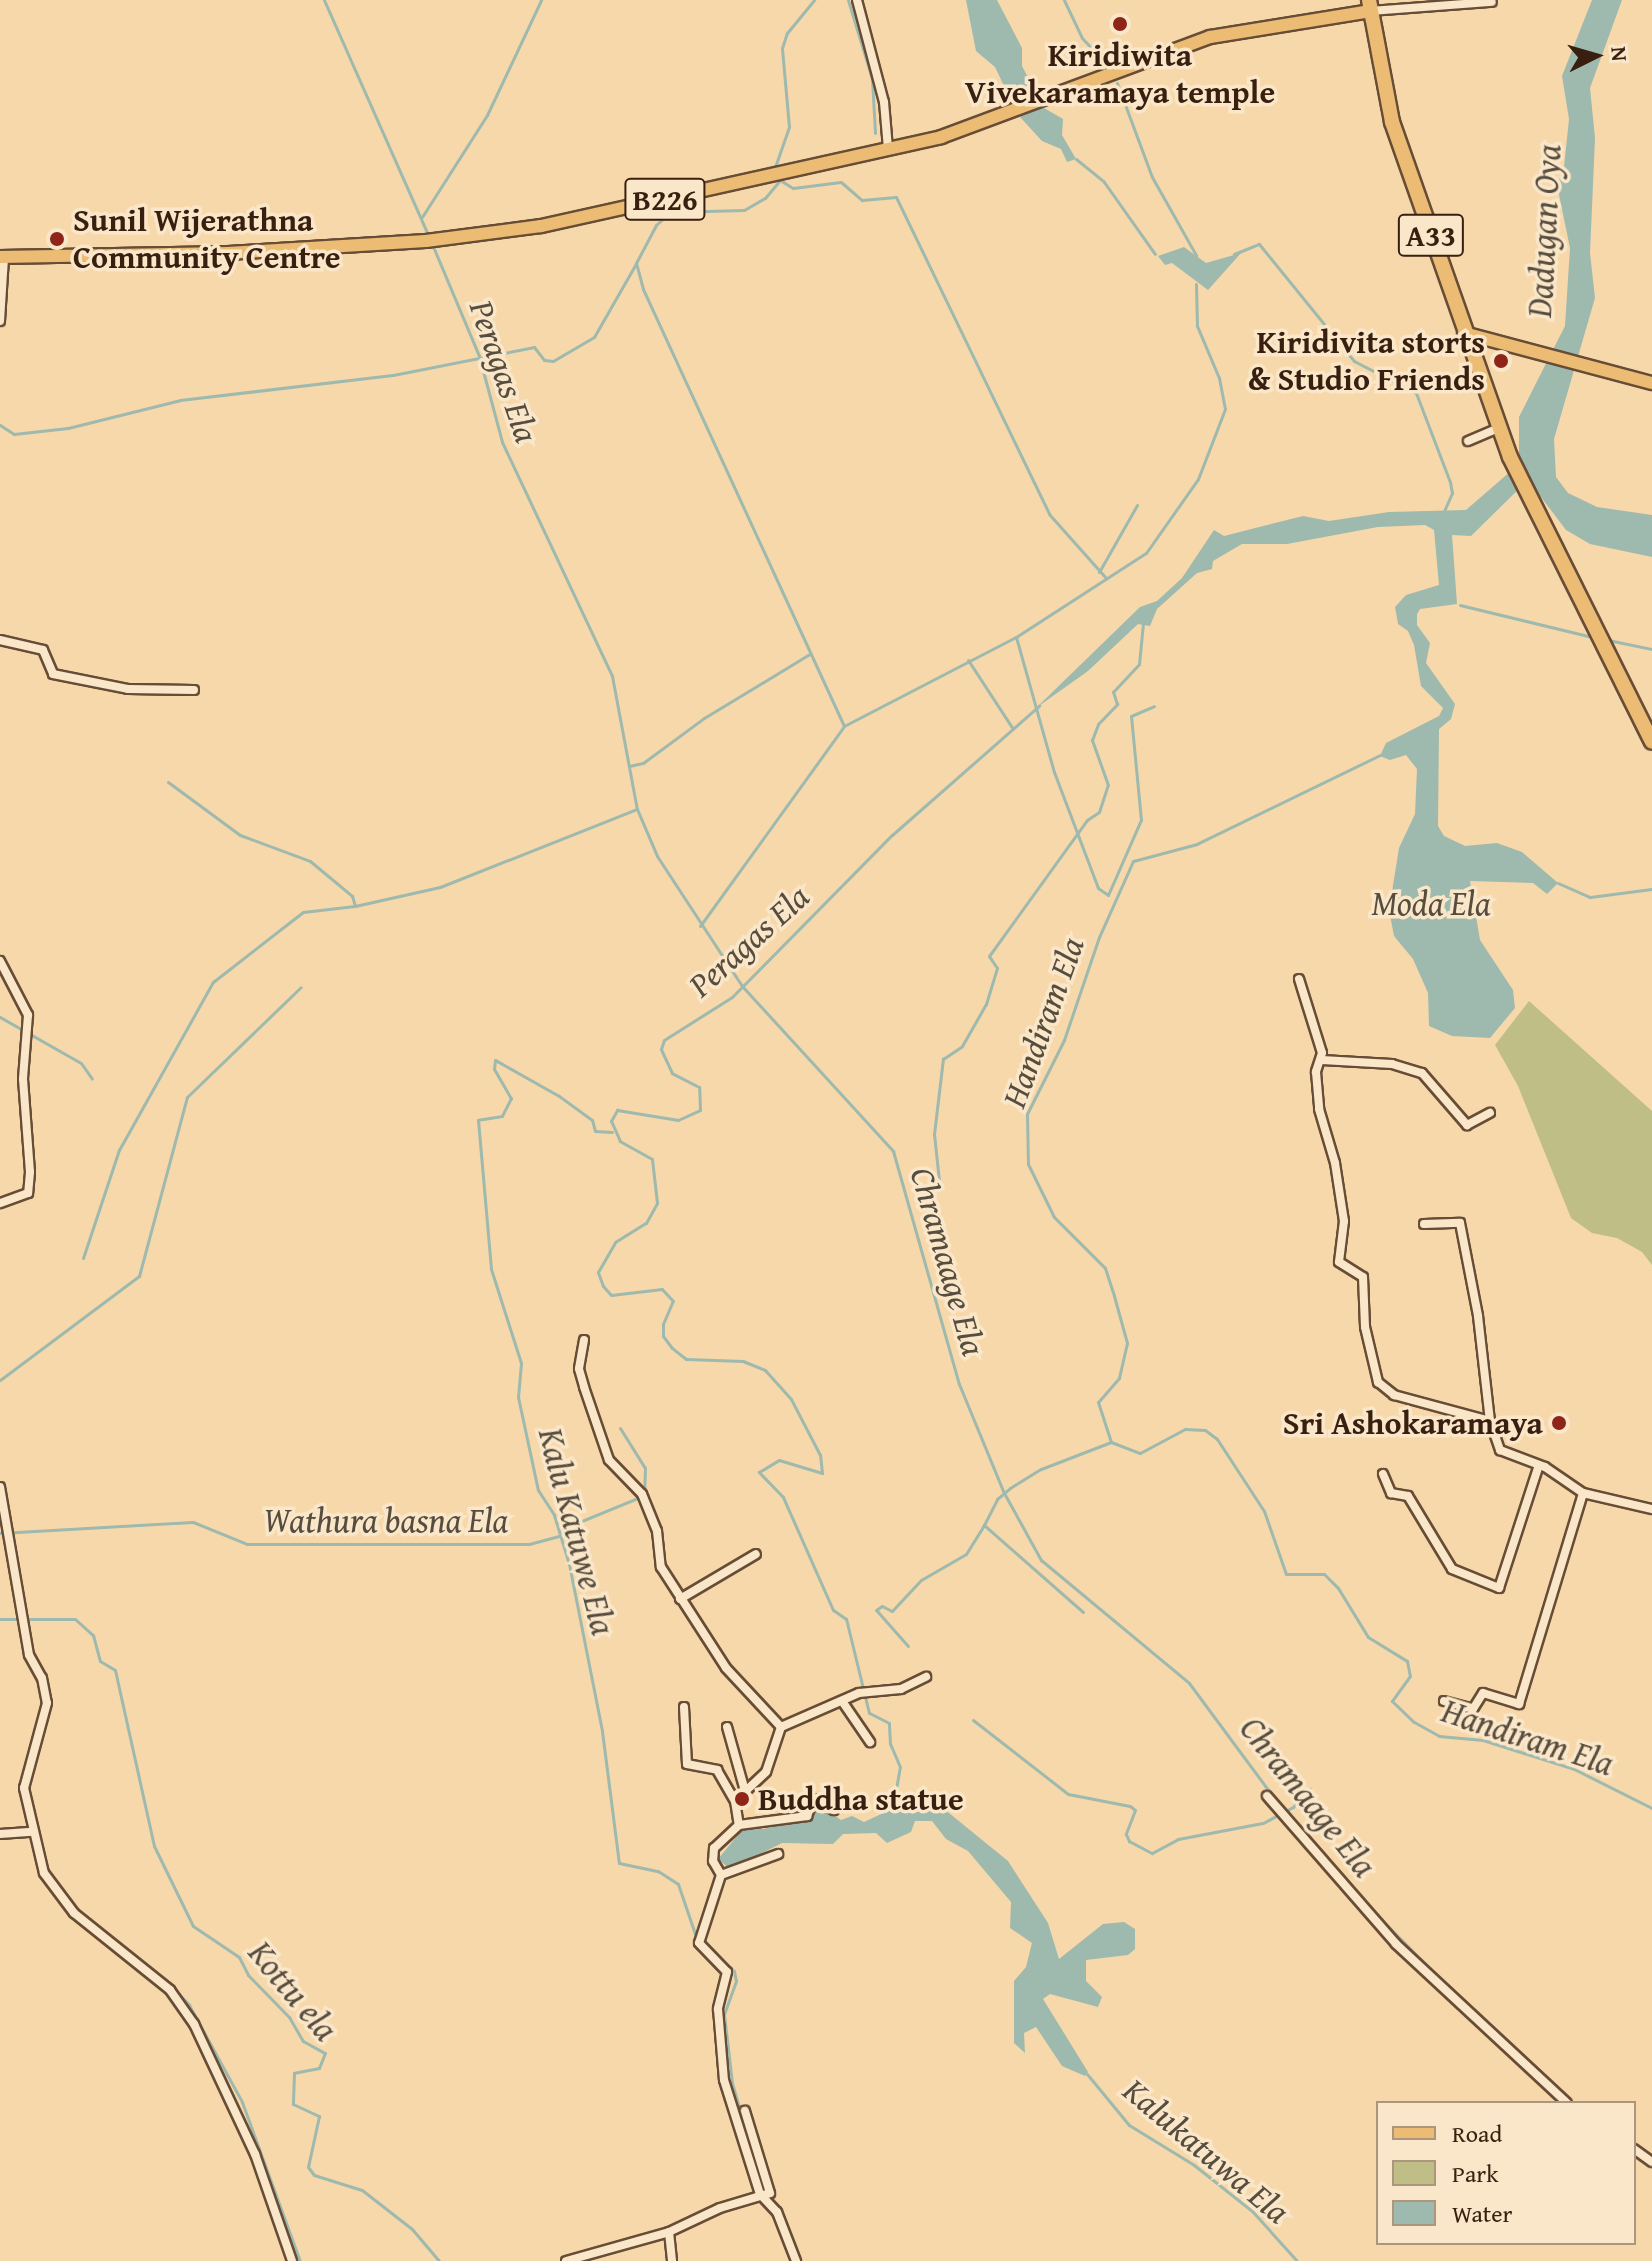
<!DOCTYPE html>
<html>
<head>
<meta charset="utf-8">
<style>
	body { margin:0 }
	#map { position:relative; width:1652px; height:2261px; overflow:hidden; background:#f7d8aa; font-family:"Gentium Book Plus",serif }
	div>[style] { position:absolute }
	.green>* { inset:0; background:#bfbe86 }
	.water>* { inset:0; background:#9eb9ae }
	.stream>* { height:3px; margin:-1.5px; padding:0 1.5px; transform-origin:1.5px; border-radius:1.5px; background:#9eb9ae }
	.roads { filter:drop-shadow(2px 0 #684d36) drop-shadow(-2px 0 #684d36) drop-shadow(0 2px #684d36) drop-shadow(0 -2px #684d36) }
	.street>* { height:8px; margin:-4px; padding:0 4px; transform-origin:4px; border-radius:4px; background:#fae6c8 }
	.primary>* { height:12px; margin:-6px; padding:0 6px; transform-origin:6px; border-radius:6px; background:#ecbc75 }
	.highway>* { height:14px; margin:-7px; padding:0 7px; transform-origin:7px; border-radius:7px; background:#ecbc75 }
	.dots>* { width:22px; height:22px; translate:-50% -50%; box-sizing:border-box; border:4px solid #fae6c8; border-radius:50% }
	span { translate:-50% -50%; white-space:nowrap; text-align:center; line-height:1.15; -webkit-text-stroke:7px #fae6c8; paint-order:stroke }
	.shield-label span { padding:2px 6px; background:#fae6c8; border:2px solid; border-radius:6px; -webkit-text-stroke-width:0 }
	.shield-label { font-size:30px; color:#381f10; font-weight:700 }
	.poi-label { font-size:32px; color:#381f10; font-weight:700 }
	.left { translate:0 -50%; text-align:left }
	.right { translate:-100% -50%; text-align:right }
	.water-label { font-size:34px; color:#574d3f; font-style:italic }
	.legend { position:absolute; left:1376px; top:2101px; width:260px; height:144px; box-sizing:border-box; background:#fae6c8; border:2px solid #ac967e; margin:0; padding:10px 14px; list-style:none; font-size:24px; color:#381f10 }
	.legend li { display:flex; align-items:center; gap:16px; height:40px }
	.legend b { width:40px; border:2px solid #ac967e }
	.north { position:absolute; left:1556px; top:16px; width:80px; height:80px; -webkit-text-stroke:6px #fae6c8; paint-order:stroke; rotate:85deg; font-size:22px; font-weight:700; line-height:32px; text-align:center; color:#381f10 }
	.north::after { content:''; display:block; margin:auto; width:28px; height:36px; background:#381f10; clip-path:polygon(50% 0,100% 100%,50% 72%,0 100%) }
</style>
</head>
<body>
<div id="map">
	<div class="green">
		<i style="clip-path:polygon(1529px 1001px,1652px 1111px,1652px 1265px,1642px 1252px,1617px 1238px,1592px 1233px,1571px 1218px,1518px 1086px,1495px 1045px)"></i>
	</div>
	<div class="water">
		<i style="clip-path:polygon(966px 0,997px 0,1022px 48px,1022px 66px,1044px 108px,1063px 119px,1062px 135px,1076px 159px,1067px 162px,1061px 149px,1042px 141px,1020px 117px,1026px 114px,1017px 96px,1006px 90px,995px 67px,976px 51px)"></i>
		<i style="clip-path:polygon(1592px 0,1622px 0,1590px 88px,1595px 138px,1590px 253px,1595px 298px,1554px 439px,1556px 477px,1568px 493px,1597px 507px,1652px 515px,1652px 557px,1590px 544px,1566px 530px,1528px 480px,1471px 536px,1452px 535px,1457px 604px,1420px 609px,1417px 614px,1417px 625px,1430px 643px,1426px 663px,1455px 704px,1451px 719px,1439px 729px,1438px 826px,1444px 836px,1465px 846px,1497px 843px,1522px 852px,1558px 883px,1547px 894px,1533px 883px,1470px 881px,1480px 940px,1513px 990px,1515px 1008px,1490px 1038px,1452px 1036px,1429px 1026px,1428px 993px,1413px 959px,1394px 936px,1389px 910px,1399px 848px,1415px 814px,1417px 769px,1406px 755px,1390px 760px,1380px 756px,1386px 743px,1439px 716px,1443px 708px,1421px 686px,1414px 645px,1408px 631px,1398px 624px,1395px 607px,1406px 595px,1439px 585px,1434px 530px,1425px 525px,1378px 527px,1287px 544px,1242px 544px,1213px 561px,1212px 569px,1197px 573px,1157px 609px,1150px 626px,1138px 624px,1088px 671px,1036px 708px,1140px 607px,1157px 601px,1182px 578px,1214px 530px,1224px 536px,1303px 516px,1329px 521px,1389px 512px,1466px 510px,1519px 464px,1519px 417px,1565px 326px,1570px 248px,1557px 185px,1564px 167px,1569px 119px,1562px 76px)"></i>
		<i style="clip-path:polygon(1184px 247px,1206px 263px,1241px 253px,1208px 290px,1172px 263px,1165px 265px,1158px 256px)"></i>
		<i style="clip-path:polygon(896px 1789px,919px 1810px,944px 1809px,1008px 1861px,1048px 1923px,1059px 1959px,1103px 1924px,1124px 1922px,1135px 1929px,1135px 1949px,1128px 1955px,1086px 1960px,1086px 1981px,1102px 1997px,1098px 2007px,1050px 1994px,1043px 1999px,1088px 2072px,1085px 2076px,1062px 2066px,1036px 2027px,1024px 2033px,1025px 2053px,1014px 2043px,1014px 1981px,1026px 1967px,1032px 1943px,1010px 1928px,1011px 1902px,968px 1851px,946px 1839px,932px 1821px,915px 1821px,911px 1832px,887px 1843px,876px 1833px,843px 1834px,833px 1844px,782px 1843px,730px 1869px,718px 1859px,747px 1824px,763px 1829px,803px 1820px,813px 1814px,815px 1802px,841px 1820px,852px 1816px,864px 1822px,890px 1810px,885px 1798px)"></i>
	</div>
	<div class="stream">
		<i style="left:324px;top:0;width:259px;rotate:66.1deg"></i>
		<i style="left:848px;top:0;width:83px;rotate:73.1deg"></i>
		<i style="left:872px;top:79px;width:54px;rotate:86.8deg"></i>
		<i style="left:1064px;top:0;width:42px;rotate:64.7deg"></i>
		<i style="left:1082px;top:38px;width:44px;rotate:46.8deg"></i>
		<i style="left:1117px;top:83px;width:100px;rotate:69.6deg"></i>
		<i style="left:1152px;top:177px;width:90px;rotate:60.6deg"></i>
		<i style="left:1076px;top:159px;width:36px;rotate:39deg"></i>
		<i style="left:1104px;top:182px;width:88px;rotate:54.7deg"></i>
		<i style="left:775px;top:167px;width:42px;rotate:-70.7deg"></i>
		<i style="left:789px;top:127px;width:79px;rotate:-95.1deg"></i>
		<i style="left:782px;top:48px;width:16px;rotate:-72deg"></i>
		<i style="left:787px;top:33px;width:43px;rotate:-50.7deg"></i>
		<i style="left:422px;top:217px;width:121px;rotate:-57.5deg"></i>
		<i style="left:487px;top:115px;width:127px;rotate:-64.8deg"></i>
		<i style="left:432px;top:244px;width:121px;rotate:67.2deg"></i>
		<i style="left:479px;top:356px;width:89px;rotate:75deg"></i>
		<i style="left:502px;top:442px;width:259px;rotate:64.8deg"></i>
		<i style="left:612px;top:676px;width:135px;rotate:79.4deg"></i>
		<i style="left:1234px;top:254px;width:27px;rotate:-22deg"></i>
		<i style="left:1259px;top:244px;width:151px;rotate:50.9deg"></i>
		<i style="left:1354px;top:361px;width:70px;rotate:27.3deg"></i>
		<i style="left:1416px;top:393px;width:95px;rotate:69.1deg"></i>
		<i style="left:1450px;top:482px;width:11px;rotate:80deg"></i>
		<i style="left:1452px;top:493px;width:20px;rotate:114deg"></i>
		<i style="left:0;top:425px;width:17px;rotate:33deg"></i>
		<i style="left:14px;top:434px;width:54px;rotate:-6.3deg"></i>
		<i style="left:68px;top:428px;width:115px;rotate:-14deg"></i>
		<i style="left:180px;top:400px;width:214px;rotate:-6.7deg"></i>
		<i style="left:393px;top:375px;width:144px;rotate:-11.2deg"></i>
		<i style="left:534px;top:347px;width:16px;rotate:52deg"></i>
		<i style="left:544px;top:360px;width:9px;rotate:6deg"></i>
		<i style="left:553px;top:361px;width:48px;rotate:-30.3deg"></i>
		<i style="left:594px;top:337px;width:83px;rotate:-60.3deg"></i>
		<i style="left:1099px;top:572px;width:77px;rotate:-60.4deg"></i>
		<i style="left:1460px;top:605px;width:136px;rotate:13.6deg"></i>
		<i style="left:1016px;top:637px;width:140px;rotate:74.3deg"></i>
		<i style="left:1054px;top:772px;width:124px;rotate:69.2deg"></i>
		<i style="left:1098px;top:888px;width:12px;rotate:35deg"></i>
		<i style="left:1108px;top:895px;width:82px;rotate:-66.3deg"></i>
		<i style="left:1141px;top:820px;width:104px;rotate:-95.5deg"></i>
		<i style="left:1131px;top:716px;width:25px;rotate:-23deg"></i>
		<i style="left:1608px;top:640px;width:45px;rotate:11.6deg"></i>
		<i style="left:968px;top:660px;width:82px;rotate:56.9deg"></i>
		<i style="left:844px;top:726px;width:481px;rotate:-114.7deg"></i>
		<i style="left:643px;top:289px;width:27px;rotate:-105deg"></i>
		<i style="left:636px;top:263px;width:43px;rotate:-62.2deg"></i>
		<i style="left:656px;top:225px;width:19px;rotate:-43deg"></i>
		<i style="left:670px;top:212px;width:74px;rotate:-1.5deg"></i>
		<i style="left:744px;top:210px;width:24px;rotate:-30deg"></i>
		<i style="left:765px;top:198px;width:23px;rotate:-50deg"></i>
		<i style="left:780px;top:180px;width:15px;rotate:32deg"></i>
		<i style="left:793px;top:188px;width:48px;rotate:-7.1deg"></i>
		<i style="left:841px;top:182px;width:28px;rotate:41deg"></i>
		<i style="left:862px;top:200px;width:34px;rotate:-5deg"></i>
		<i style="left:896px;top:197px;width:352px;rotate:64.2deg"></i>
		<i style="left:1049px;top:514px;width:86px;rotate:48.3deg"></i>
		<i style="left:1380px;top:755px;width:203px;rotate:154.1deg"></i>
		<i style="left:1197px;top:844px;width:66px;rotate:165.1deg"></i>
		<i style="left:1133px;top:861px;width:83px;rotate:114.1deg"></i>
		<i style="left:1099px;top:937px;width:109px;rotate:108.8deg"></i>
		<i style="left:1064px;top:1040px;width:83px;rotate:116.6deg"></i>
		<i style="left:1027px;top:1114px;width:50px;rotate:88.9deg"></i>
		<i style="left:1028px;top:1164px;width:59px;rotate:63.9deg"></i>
		<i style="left:1054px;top:1217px;width:72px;rotate:45deg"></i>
		<i style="left:1105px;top:1268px;width:29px;rotate:72deg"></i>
		<i style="left:1114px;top:1296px;width:49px;rotate:74.5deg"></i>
		<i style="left:1127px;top:1343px;width:36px;rotate:103deg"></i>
		<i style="left:1119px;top:1378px;width:32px;rotate:131deg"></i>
		<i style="left:1098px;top:1402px;width:42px;rotate:72deg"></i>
		<i style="left:1111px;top:1442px;width:31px;rotate:21deg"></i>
		<i style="left:1140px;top:1453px;width:51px;rotate:-28.1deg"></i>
		<i style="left:1185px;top:1429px;width:20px;rotate:3deg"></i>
		<i style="left:1205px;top:1430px;width:15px;rotate:37deg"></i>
		<i style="left:1217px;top:1439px;width:86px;rotate:56.9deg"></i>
		<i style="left:1264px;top:1511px;width:67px;rotate:70.8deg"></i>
		<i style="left:1286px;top:1574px;width:38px"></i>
		<i style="left:1324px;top:1574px;width:20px;rotate:45deg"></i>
		<i style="left:1338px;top:1588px;width:57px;rotate:58.5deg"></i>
		<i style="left:1368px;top:1637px;width:46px;rotate:31.6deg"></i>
		<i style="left:1407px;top:1661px;width:15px;rotate:79deg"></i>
		<i style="left:1410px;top:1676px;width:31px;rotate:126deg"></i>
		<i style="left:1392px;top:1701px;width:30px;rotate:44deg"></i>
		<i style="left:1414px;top:1722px;width:29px;rotate:29deg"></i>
		<i style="left:1439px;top:1736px;width:44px;rotate:5.2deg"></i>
		<i style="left:1483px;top:1740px;width:96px;rotate:17.7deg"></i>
		<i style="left:1574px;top:1769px;width:87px;rotate:26.6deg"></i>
		<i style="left:629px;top:766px;width:14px;rotate:-12deg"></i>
		<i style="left:643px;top:763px;width:76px;rotate:-36.4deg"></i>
		<i style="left:704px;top:718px;width:122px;rotate:-31.2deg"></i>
		<i style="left:168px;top:782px;width:89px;rotate:36.4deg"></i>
		<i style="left:240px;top:835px;width:75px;rotate:20.4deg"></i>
		<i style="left:310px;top:861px;width:55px;rotate:39.8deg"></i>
		<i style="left:352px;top:896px;width:10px;rotate:73deg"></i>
		<i style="left:355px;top:906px;width:87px;rotate:-12.6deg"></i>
		<i style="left:440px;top:887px;width:212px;rotate:-21.6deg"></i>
		<i style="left:637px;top:809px;width:51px;rotate:66.9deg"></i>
		<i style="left:657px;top:856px;width:155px;rotate:56.8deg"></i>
		<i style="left:742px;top:986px;width:224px;rotate:47.5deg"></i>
		<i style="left:893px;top:1151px;width:242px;rotate:74.2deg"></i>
		<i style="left:959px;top:1384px;width:118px;rotate:67.6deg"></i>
		<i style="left:1004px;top:1493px;width:77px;rotate:61.1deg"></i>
		<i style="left:1041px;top:1560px;width:192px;rotate:39.7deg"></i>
		<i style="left:1189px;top:1683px;width:143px;rotate:53.5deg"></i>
		<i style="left:1558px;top:883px;width:35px;rotate:24deg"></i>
		<i style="left:1590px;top:897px;width:63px;rotate:-7.4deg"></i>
		<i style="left:700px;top:926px;width:246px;rotate:-54.2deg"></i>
		<i style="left:844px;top:726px;width:194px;rotate:-27.4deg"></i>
		<i style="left:1016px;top:637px;width:155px;rotate:-32.9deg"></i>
		<i style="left:1146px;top:553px;width:90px;rotate:-54.9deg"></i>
		<i style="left:1198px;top:479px;width:75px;rotate:-68.9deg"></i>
		<i style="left:1225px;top:409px;width:32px;rotate:-101deg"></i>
		<i style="left:1219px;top:378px;width:56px;rotate:-112.9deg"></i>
		<i style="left:1197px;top:326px;width:42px;rotate:-91.4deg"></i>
		<i style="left:0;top:1017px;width:93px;rotate:29.6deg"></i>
		<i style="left:81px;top:1063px;width:19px;rotate:55deg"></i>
		<i style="left:612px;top:1132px;width:17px;rotate:-177deg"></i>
		<i style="left:595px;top:1131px;width:11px;rotate:-105deg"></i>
		<i style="left:592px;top:1120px;width:41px;rotate:-144deg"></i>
		<i style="left:559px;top:1096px;width:73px;rotate:-150.6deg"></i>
		<i style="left:495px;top:1060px;width:9px;rotate:96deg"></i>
		<i style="left:494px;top:1069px;width:34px;rotate:60deg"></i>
		<i style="left:511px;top:1098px;width:20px;rotate:117deg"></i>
		<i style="left:502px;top:1116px;width:24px;rotate:171deg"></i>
		<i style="left:478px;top:1120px;width:150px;rotate:85deg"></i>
		<i style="left:491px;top:1269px;width:99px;rotate:72.3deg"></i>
		<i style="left:521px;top:1363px;width:34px;rotate:95deg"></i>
		<i style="left:518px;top:1397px;width:95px;rotate:77.9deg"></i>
		<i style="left:538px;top:1490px;width:30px;rotate:57deg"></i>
		<i style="left:554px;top:1515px;width:51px;rotate:73deg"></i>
		<i style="left:569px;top:1564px;width:170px;rotate:78.8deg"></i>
		<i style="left:602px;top:1731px;width:133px;rotate:82.7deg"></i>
		<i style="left:619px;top:1863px;width:40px;rotate:12deg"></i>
		<i style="left:658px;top:1871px;width:24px;rotate:33deg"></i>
		<i style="left:678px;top:1884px;width:56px;rotate:71.2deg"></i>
		<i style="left:940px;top:1190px;width:56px;rotate:-96.1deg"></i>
		<i style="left:934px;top:1134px;width:76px;rotate:-83.2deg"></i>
		<i style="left:943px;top:1059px;width:23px;rotate:-34deg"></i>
		<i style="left:962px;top:1046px;width:48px;rotate:-60.3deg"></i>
		<i style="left:986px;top:1004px;width:38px;rotate:-73deg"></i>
		<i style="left:997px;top:968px;width:14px;rotate:-124deg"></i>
		<i style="left:989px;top:956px;width:168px;rotate:-54.2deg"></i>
		<i style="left:1087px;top:820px;width:14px;rotate:-34deg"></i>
		<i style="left:1099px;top:812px;width:28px;rotate:-72deg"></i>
		<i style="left:1108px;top:785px;width:48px;rotate:-109.6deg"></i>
		<i style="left:1092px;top:740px;width:17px;rotate:-69deg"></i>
		<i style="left:1098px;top:724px;width:28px;rotate:-46deg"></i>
		<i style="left:1117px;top:704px;width:13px;rotate:-108deg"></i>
		<i style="left:1113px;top:692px;width:38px;rotate:-47deg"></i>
		<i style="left:1139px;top:664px;width:41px;rotate:-84.4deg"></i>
		<i style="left:83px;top:1258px;width:114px;rotate:-71.6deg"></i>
		<i style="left:119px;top:1150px;width:193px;rotate:-60.8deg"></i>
		<i style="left:213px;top:982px;width:114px;rotate:-37.9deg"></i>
		<i style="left:303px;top:912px;width:52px;rotate:-6.6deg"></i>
		<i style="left:0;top:1380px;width:174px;rotate:-36.8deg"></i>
		<i style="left:139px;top:1276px;width:185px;rotate:-75deg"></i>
		<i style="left:187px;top:1097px;width:158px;rotate:-44deg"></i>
		<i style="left:620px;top:1428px;width:47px;rotate:58deg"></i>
		<i style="left:645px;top:1468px;width:24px;rotate:92deg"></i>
		<i style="left:0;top:1533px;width:193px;rotate:-3.3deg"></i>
		<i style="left:193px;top:1522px;width:58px;rotate:22.2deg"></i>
		<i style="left:247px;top:1544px;width:282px"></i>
		<i style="left:529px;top:1544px;width:31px;rotate:-15deg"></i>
		<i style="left:559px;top:1536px;width:17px;rotate:-40deg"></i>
		<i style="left:572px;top:1525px;width:74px;rotate:-22.4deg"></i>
		<i style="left:1083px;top:1612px;width:132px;rotate:-138.7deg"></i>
		<i style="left:984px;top:1525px;width:29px;rotate:-63deg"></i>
		<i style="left:997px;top:1499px;width:17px;rotate:-40deg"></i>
		<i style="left:1010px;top:1488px;width:36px;rotate:-32deg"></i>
		<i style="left:1041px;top:1469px;width:75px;rotate:-21.1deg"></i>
		<i style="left:0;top:1619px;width:75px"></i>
		<i style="left:75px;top:1619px;width:24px;rotate:42deg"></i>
		<i style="left:93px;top:1635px;width:27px;rotate:75deg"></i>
		<i style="left:100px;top:1661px;width:17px;rotate:31deg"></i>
		<i style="left:115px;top:1670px;width:180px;rotate:77.5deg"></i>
		<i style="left:154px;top:1846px;width:89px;rotate:64deg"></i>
		<i style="left:193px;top:1926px;width:55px;rotate:34deg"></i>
		<i style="left:239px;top:1957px;width:20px;rotate:63deg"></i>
		<i style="left:248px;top:1975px;width:59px;rotate:45.7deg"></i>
		<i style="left:289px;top:2017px;width:28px;rotate:60deg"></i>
		<i style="left:303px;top:2041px;width:25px;rotate:29deg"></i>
		<i style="left:325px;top:2053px;width:16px;rotate:112deg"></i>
		<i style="left:319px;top:2068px;width:25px;rotate:169deg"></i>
		<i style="left:294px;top:2073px;width:31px;rotate:92deg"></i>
		<i style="left:293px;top:2104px;width:29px;rotate:25deg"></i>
		<i style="left:319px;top:2116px;width:52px;rotate:102.2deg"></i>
		<i style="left:308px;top:2167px;width:10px;rotate:53deg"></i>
		<i style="left:314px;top:2175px;width:50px;rotate:17.4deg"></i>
		<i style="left:362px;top:2190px;width:63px;rotate:38deg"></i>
		<i style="left:412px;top:2229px;width:42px;rotate:49.8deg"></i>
		<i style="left:908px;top:1646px;width:48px;rotate:-131.6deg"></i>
		<i style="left:876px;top:1610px;width:7px;rotate:-34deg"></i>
		<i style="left:882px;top:1606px;width:11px;rotate:27deg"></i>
		<i style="left:892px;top:1611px;width:42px;rotate:-46.9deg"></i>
		<i style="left:921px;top:1580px;width:52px;rotate:-30deg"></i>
		<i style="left:966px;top:1554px;width:34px;rotate:-58deg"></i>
		<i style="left:973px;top:1720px;width:120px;rotate:37.9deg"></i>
		<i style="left:1068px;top:1794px;width:63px;rotate:11deg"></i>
		<i style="left:1130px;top:1806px;width:6px;rotate:39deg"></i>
		<i style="left:1135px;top:1810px;width:26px;rotate:111deg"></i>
		<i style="left:1126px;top:1834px;width:8px;rotate:67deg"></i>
		<i style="left:1129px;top:1841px;width:26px;rotate:28deg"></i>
		<i style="left:1152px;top:1853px;width:30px;rotate:-28deg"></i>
		<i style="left:1178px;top:1839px;width:86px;rotate:-10.7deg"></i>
		<i style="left:1263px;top:1823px;width:34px;rotate:-28deg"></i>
		<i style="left:1293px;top:1807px;width:25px;rotate:-47deg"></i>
		<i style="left:896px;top:1789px;width:22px;rotate:-80deg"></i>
		<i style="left:900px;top:1767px;width:25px;rotate:-113deg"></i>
		<i style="left:890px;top:1744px;width:21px;rotate:-93deg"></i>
		<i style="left:889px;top:1723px;width:22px;rotate:-153deg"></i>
		<i style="left:869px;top:1713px;width:97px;rotate:-103.7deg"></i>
		<i style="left:846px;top:1619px;width:16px;rotate:-145deg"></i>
		<i style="left:833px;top:1610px;width:124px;rotate:-113.9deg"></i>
		<i style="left:783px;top:1497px;width:35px;rotate:-134deg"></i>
		<i style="left:759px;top:1472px;width:23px;rotate:-31deg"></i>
		<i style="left:779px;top:1460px;width:45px;rotate:16.8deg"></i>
		<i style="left:822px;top:1473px;width:18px;rotate:-96deg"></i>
		<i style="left:820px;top:1455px;width:63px;rotate:-117.4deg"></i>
		<i style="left:791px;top:1399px;width:39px;rotate:-132deg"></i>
		<i style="left:765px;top:1370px;width:24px;rotate:-158deg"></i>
		<i style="left:743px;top:1361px;width:57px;rotate:-178deg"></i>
		<i style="left:686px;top:1359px;width:18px;rotate:-142deg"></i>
		<i style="left:672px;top:1348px;width:15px;rotate:-127deg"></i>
		<i style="left:663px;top:1336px;width:12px;rotate:-90deg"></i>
		<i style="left:663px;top:1324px;width:25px;rotate:-67deg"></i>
		<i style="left:673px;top:1301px;width:16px;rotate:-133deg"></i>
		<i style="left:662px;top:1289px;width:51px;rotate:173.3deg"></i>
		<i style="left:611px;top:1295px;width:12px;rotate:-132deg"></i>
		<i style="left:603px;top:1286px;width:15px;rotate:-110deg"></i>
		<i style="left:598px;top:1272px;width:34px;rotate:-60deg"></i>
		<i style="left:615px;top:1242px;width:36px;rotate:-32deg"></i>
		<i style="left:646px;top:1223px;width:23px;rotate:-61deg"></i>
		<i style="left:657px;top:1203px;width:44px;rotate:-96.5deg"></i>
		<i style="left:652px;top:1159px;width:37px;rotate:-151deg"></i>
		<i style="left:620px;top:1141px;width:22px;rotate:-114deg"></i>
		<i style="left:611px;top:1121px;width:13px;rotate:-61deg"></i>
		<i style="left:617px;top:1110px;width:62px;rotate:9.3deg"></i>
		<i style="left:678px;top:1120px;width:24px;rotate:-24deg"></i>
		<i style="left:700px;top:1110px;width:23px;rotate:-92deg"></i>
		<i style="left:699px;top:1087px;width:30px;rotate:-153deg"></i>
		<i style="left:672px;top:1073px;width:26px;rotate:-115deg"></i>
		<i style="left:661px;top:1049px;width:9px;rotate:-72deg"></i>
		<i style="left:664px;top:1040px;width:80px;rotate:-32.3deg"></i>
		<i style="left:732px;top:997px;width:228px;rotate:-45.4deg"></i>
		<i style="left:892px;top:835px;width:196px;rotate:-41.3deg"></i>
		<i style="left:1369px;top:1907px;width:128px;rotate:45.3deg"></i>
		<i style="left:707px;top:1946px;width:37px;rotate:43deg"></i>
		<i style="left:734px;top:1971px;width:10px;rotate:79deg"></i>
		<i style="left:736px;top:1981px;width:35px;rotate:110deg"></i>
		<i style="left:724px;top:2014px;width:69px;rotate:83.4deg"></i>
		<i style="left:732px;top:2083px;width:111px;rotate:73.8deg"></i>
		<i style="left:170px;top:1985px;width:28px;rotate:46deg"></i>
		<i style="left:189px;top:2005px;width:111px;rotate:61.3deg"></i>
		<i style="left:242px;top:2102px;width:169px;rotate:70deg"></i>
		<i style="left:1087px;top:2074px;width:66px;rotate:50.5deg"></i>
		<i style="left:1129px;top:2125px;width:76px;rotate:31.6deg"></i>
		<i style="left:1194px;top:2165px;width:75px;rotate:38.5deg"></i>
		<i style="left:1253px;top:2212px;width:66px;rotate:48.1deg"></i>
	</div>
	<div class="roads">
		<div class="street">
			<i style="left:857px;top:0;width:106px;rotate:75.2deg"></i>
			<i style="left:884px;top:102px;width:47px;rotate:85.1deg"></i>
			<i style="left:1371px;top:11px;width:121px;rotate:-4.3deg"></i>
			<i style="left:0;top:321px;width:64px;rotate:-86.4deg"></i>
			<i style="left:1468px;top:441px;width:34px;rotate:-23deg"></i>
			<i style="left:0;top:640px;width:44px;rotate:13.1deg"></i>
			<i style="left:43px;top:650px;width:26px;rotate:67deg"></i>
			<i style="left:53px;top:674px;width:76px;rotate:11.3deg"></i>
			<i style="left:128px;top:689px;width:66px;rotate:0.9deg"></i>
			<i style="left:0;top:961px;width:61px;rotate:62.6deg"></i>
			<i style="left:28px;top:1015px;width:64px;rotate:94.5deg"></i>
			<i style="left:23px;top:1079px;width:93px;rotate:85.7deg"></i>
			<i style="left:30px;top:1172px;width:21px;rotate:95deg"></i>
			<i style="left:28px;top:1193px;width:30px;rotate:160deg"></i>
			<i style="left:1299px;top:979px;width:77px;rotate:72.7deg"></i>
			<i style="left:1322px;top:1053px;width:20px;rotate:108deg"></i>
			<i style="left:1316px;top:1072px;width:37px;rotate:85deg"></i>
			<i style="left:1319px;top:1109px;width:56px;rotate:73.5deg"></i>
			<i style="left:1335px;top:1163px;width:59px;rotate:81.2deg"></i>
			<i style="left:1344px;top:1221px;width:41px;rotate:97deg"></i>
			<i style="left:1339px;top:1262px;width:28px;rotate:32deg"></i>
			<i style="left:1363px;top:1277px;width:50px;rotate:87.7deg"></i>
			<i style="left:1365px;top:1327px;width:57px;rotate:76.7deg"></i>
			<i style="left:1378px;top:1382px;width:21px;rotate:39deg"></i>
			<i style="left:1394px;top:1395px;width:99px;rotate:15.2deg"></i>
			<i style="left:1490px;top:1421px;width:31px;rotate:71deg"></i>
			<i style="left:1500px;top:1450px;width:48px;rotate:20.7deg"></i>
			<i style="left:1545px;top:1467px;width:46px;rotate:34.4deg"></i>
			<i style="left:1583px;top:1493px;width:71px;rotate:13.1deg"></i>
			<i style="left:1322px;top:1060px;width:70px;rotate:3.3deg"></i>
			<i style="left:1392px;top:1064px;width:31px;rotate:17deg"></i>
			<i style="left:1422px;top:1073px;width:69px;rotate:49.1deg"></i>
			<i style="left:1467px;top:1125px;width:26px;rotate:-28deg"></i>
			<i style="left:1424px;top:1224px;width:36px;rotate:-2deg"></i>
			<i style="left:1460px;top:1223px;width:95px;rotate:79deg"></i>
			<i style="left:1478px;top:1316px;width:106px;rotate:83.5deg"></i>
			<i style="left:584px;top:1340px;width:29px;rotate:100deg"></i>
			<i style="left:579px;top:1369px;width:19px;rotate:74deg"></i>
			<i style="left:584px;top:1387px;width:77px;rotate:71.1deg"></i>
			<i style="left:609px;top:1460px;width:47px;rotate:45.9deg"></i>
			<i style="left:642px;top:1494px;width:40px;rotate:68deg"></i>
			<i style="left:657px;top:1531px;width:36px;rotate:84deg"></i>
			<i style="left:661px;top:1567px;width:120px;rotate:57.2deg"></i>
			<i style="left:726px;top:1668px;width:81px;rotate:47deg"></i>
			<i style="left:781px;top:1727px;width:47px;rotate:108.4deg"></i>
			<i style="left:766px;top:1772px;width:42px;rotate:136.9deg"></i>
			<i style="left:735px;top:1801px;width:24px;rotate:81deg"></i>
			<i style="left:739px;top:1825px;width:34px;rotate:137deg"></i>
			<i style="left:714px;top:1848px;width:13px;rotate:94deg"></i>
			<i style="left:713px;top:1861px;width:16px;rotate:60deg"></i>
			<i style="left:721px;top:1875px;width:71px;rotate:107.9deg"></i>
			<i style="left:699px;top:1943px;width:40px;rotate:46deg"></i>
			<i style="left:727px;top:1972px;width:38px;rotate:104deg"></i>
			<i style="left:718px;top:2009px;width:71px;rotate:85.2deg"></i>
			<i style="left:724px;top:2080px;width:120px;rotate:72.5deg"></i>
			<i style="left:760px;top:2194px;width:25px;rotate:47deg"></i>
			<i style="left:777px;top:2212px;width:53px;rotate:68.8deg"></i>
			<i style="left:1383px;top:1474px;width:21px;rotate:67deg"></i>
			<i style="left:1391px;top:1493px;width:17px;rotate:10deg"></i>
			<i style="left:1408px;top:1496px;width:85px;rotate:58.9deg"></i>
			<i style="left:1452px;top:1569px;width:51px;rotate:22deg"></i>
			<i style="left:1499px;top:1588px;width:129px;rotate:-72deg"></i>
			<i style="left:0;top:1487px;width:170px;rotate:80.2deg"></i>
			<i style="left:29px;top:1655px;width:26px;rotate:61deg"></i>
			<i style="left:42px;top:1678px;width:25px;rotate:79deg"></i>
			<i style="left:47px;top:1703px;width:88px;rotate:105.1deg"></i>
			<i style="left:24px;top:1788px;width:87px;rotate:76.8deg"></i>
			<i style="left:44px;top:1873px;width:50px;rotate:53.1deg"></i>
			<i style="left:74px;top:1913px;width:123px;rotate:38.7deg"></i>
			<i style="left:170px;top:1990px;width:42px;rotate:54.8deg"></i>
			<i style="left:194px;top:2024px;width:144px;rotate:64.9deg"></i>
			<i style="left:255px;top:2154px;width:113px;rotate:70.9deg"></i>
			<i style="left:680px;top:1599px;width:88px;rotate:-30.6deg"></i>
			<i style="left:842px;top:1701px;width:50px;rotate:55.7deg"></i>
			<i style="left:1444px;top:1701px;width:30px;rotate:15deg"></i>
			<i style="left:1473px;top:1709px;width:19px;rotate:-58deg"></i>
			<i style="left:1483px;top:1693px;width:38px;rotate:17deg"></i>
			<i style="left:1519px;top:1704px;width:220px;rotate:-73.1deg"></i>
			<i style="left:684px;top:1707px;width:57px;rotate:87deg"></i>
			<i style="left:687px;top:1764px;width:31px;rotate:11deg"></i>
			<i style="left:717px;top:1770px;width:36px;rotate:60deg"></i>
			<i style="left:727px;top:1727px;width:66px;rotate:74.3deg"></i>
			<i style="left:781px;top:1727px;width:85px;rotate:-23.6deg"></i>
			<i style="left:859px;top:1693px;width:42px;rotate:-5.4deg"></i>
			<i style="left:901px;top:1689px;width:28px;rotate:-26deg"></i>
			<i style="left:1267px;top:1796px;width:196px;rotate:48.9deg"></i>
			<i style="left:1396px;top:1944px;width:233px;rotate:42.9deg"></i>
			<i style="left:739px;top:1825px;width:69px;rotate:-7.5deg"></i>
			<i style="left:807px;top:1816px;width:18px;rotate:-68deg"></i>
			<i style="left:814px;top:1799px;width:23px;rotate:29deg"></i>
			<i style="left:0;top:1834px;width:32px;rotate:-4deg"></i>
			<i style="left:721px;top:1875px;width:61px;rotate:-20.2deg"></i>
			<i style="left:1634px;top:2149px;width:22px;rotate:36deg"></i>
			<i style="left:669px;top:2232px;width:29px;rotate:84deg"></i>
			<i style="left:566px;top:2261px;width:107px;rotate:-15.7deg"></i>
			<i style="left:669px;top:2232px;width:56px;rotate:-25.2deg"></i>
			<i style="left:720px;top:2208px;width:52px;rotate:-16.7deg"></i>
			<i style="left:770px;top:2193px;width:86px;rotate:-107deg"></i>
		</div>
		<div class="primary">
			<i style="left:0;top:257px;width:228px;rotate:-1deg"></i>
			<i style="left:228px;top:253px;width:198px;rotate:-3.5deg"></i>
			<i style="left:426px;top:241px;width:116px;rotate:-7.4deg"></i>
			<i style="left:541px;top:226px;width:410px;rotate:-12.5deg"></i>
			<i style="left:941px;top:137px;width:287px;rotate:-20.4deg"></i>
			<i style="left:1210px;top:37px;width:163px;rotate:-9.2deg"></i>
			<i style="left:1464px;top:333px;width:195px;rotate:14.9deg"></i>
		</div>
		<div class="highway">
			<i style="left:1369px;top:0;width:124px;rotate:79.3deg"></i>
			<i style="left:1392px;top:122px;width:355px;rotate:70.6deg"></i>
			<i style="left:1510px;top:457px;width:318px;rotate:63.5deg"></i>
		</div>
	</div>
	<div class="dots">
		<i style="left:1120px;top:24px;background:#8f2418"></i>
		<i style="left:57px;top:239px;background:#8f2418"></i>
		<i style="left:1501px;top:361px;background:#8f2418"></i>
		<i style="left:1559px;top:1423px;background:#8f2418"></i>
		<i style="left:742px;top:1799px;background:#8f2418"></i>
	</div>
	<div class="shield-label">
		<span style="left:665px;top:199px">B226</span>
		<span style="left:1431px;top:235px">A33</span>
	</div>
	<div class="poi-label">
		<span style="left:1120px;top:74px">Kiridiwita<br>Vivekaramaya temple</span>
		<span class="left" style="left:73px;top:239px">Sunil Wijerathna<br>Community Centre</span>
		<span class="right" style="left:1485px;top:361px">Kiridivita storts<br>&amp; Studio Friends</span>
		<span class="right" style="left:1543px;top:1423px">Sri Ashokaramaya</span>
		<span class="left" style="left:758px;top:1799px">Buddha statue</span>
	</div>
	<div class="water-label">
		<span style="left:1543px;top:231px;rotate:-87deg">Dadugan Oya</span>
		<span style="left:505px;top:371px;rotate:71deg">Peragas Ela</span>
		<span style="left:1431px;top:903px">Moda Ela</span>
		<span style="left:748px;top:940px;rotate:-42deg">Peragas Ela</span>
		<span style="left:1042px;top:1022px;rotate:-70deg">Handiram Ela</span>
		<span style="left:949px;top:1261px;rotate:74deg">Chramaage Ela</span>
		<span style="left:386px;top:1520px">Wathura basna Ela</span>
		<span style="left:578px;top:1531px;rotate:75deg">Kalu Katuwe Ela</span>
		<span style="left:1528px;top:1736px;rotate:18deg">Handiram Ela</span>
		<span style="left:1309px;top:1796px;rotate:51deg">Chramaage Ela</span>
		<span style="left:294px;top:1990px;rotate:50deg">Kottu ela</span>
		<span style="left:1207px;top:2150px;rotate:40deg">Kalukatuwa Ela</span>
	</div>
	<ul class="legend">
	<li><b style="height:10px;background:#ecbc75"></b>Road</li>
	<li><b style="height:22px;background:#bfbe86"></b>Park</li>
	<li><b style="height:22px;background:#9eb9ae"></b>Water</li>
	</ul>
	<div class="north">N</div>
</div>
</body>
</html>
